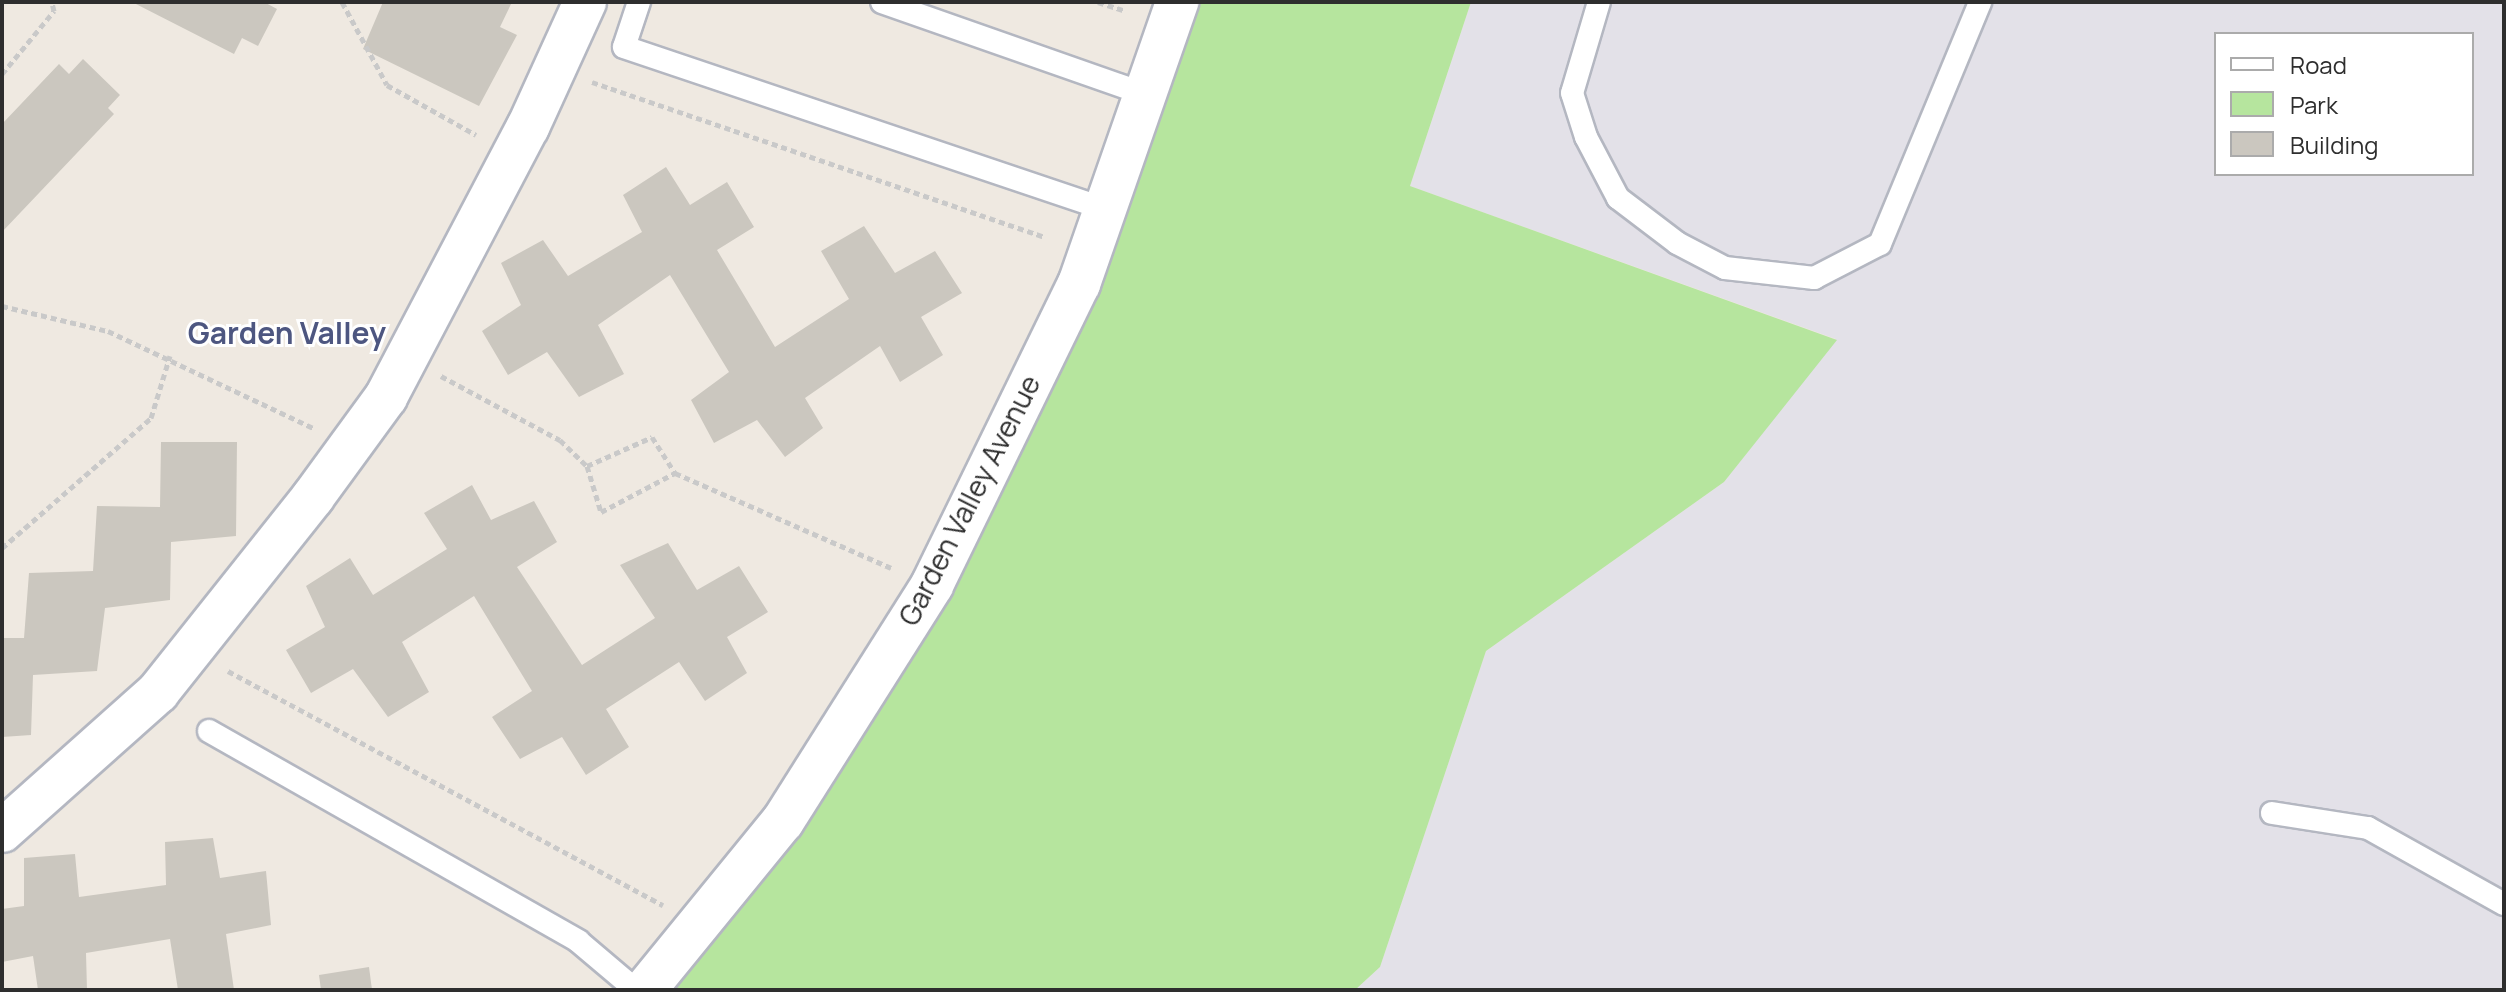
<!DOCTYPE html>
<html>
<head>
<meta charset="utf-8">
<style>
	body { margin:0 }
	#map { position:relative; width:2506px; height:992px; overflow:hidden; background:#efe9e1; font-family:Manrope,sans-serif }
	div>[style] { position:absolute }
	.industrial>* { inset:0; background:#e3e1e8 }
	.green>* { inset:0; background:#b6e59e }
	.building>* { inset:0; background:#cbc7bf }
	.path>* { height:5px; margin-top:-2.5px; transform-origin:0; background:repeating-linear-gradient(90deg,#c9c9c9 0 6px,transparent 0 10px) }
	.roads { filter:drop-shadow(2px 0 #b4b7c1) drop-shadow(-2px 0 #b4b7c1) drop-shadow(0 2px #b4b7c1) drop-shadow(0 -2px #b4b7c1) }
	.lane>* { height:22px; margin:-11px; padding:0 11px; transform-origin:11px; border-radius:11px; background:#fff }
	.street>* { height:42px; margin:-21px; padding:0 21px; transform-origin:21px; border-radius:21px; background:#fff }
	span { translate:-50% -50%; white-space:nowrap; text-align:center; line-height:1.15; -webkit-text-stroke:6px #fff; paint-order:stroke }
	.street-label { font-size:28px; color:#2e2e2e }
	.neighbourhood-label { font-size:30px; color:#4d5680; font-weight:700 }
	.frame { position:absolute; inset:0; border:4px solid #2e2e2e; pointer-events:none }
	.legend { position:absolute; left:2214px; top:32px; width:260px; height:144px; box-sizing:border-box; background:#fff; border:2px solid #ababab; margin:0; padding:10px 14px; list-style:none; font-size:24px; color:#2e2e2e }
	.legend li { display:flex; align-items:center; gap:16px; height:40px }
	.legend b { width:40px; border:2px solid #ababab }
</style>
</head>
<body>
<div id="map">
	<div class="industrial">
		<i style="clip-path:polygon(evenodd,1471px 2px,2504px 2px,2504px 990px,1355px 990px,1380px 967px,1486px 651px,1724px 482px,1836px 339px,1410px 186px,1471px 2px,2216px 34px,2472px 34px,2472px 174px,2216px 174px,2216px 34px)"></i>
	</div>
	<div class="green">
		<i style="clip-path:polygon(1177px 2px,1471px 2px,1410px 186px,1837px 340px,1724px 482px,1486px 651px,1380px 967px,1355px 990px,645px 990px,932px 585px)"></i>
	</div>
	<div class="building">
		<i style="clip-path:polygon(132px 2px,264px 2px,277px 9px,258px 46px,242px 38px,234px 54px)"></i>
		<i style="clip-path:polygon(383px 2px,512px 2px,500px 27px,517px 35px,479px 106px,363px 49px)"></i>
		<i style="clip-path:polygon(83px 59px,120px 95px,108px 108px,114px 114px,2px 232px,2px 124px,59px 64px,69px 74px)"></i>
		<i style="clip-path:polygon(666px 167px,690px 205px,727px 182px,754px 227px,717px 250px,775px 347px,849px 299px,821px 251px,864px 226px,895px 273px,935px 251px,962px 293px,921px 317px,943px 355px,900px 382px,880px 346px,805px 398px,823px 428px,785px 457px,757px 420px,714px 443px,691px 400px,729px 372px,670px 275px,598px 325px,624px 374px,579px 397px,547px 352px,508px 375px,482px 331px,521px 305px,501px 263px,543px 240px,568px 276px,642px 232px,623px 195px)"></i>
		<i style="clip-path:polygon(161px 442px,237px 442px,236px 536px,171px 542px,170px 600px,105px 608px,97px 671px,33px 675px,31px 735px,2px 737px,2px 638px,24px 638px,29px 573px,93px 571px,97px 506px,160px 507px)"></i>
		<i style="clip-path:polygon(472px 485px,491px 520px,534px 501px,557px 542px,517px 567px,582px 665px,655px 618px,620px 565px,668px 543px,697px 590px,739px 566px,768px 612px,727px 637px,747px 673px,705px 701px,679px 662px,606px 709px,629px 747px,586px 775px,562px 737px,520px 759px,492px 717px,532px 691px,474px 596px,402px 642px,429px 692px,388px 717px,353px 669px,311px 693px,286px 650px,325px 627px,306px 586px,350px 558px,373px 595px,447px 549px,424px 513px)"></i>
		<i style="clip-path:polygon(213px 838px,220px 878px,266px 871px,271px 925px,226px 934px,234px 990px,178px 990px,170px 939px,86px 953px,87px 990px,38px 990px,33px 956px,2px 962px,2px 909px,24px 906px,24px 858px,75px 854px,79px 897px,166px 885px,165px 842px)"></i>
		<i style="clip-path:polygon(369px 967px,372px 990px,321px 990px,319px 975px)"></i>
	</div>
	<div class="path">
		<i style="left:342px;top:2px;width:94px;rotate:61.5deg"></i>
		<i style="left:387px;top:85px;width:102px;rotate:29.3deg"></i>
		<i style="left:1098px;top:2px;width:28px;rotate:18deg"></i>
		<i style="left:2px;top:74px;width:82px;rotate:-50.5deg"></i>
		<i style="left:54px;top:11px;width:9px;rotate:-103deg"></i>
		<i style="left:592px;top:82px;width:479px;rotate:18.9deg"></i>
		<i style="left:2px;top:306px;width:109px;rotate:13.3deg"></i>
		<i style="left:108px;top:331px;width:227px;rotate:25.3deg"></i>
		<i style="left:441px;top:376px;width:135px;rotate:28.3deg"></i>
		<i style="left:560px;top:440px;width:37px;rotate:44deg"></i>
		<i style="left:587px;top:466px;width:71px;rotate:-24deg"></i>
		<i style="left:652px;top:437px;width:43px;rotate:57.4deg"></i>
		<i style="left:675px;top:473px;width:236px;rotate:23.7deg"></i>
		<i style="left:587px;top:466px;width:48px;rotate:73.1deg"></i>
		<i style="left:601px;top:512px;width:84px;rotate:-27.8deg"></i>
		<i style="left:2px;top:548px;width:198px;rotate:-41.1deg"></i>
		<i style="left:151px;top:418px;width:65px;rotate:-73deg"></i>
		<i style="left:228px;top:671px;width:494px;rotate:28.3deg"></i>
	</div>
	<div class="roads">
		<div class="lane">
			<i style="left:639px;top:2px;width:47px;rotate:108.4deg"></i>
			<i style="left:624px;top:47px;width:508px;rotate:18.61deg"></i>
			<i style="left:882px;top:2px;width:279px;rotate:19.3deg"></i>
			<i style="left:1599px;top:2px;width:95px;rotate:106.5deg"></i>
			<i style="left:1572px;top:93px;width:46px;rotate:72.3deg"></i>
			<i style="left:1586px;top:137px;width:69px;rotate:62.3deg"></i>
			<i style="left:1618px;top:198px;width:74px;rotate:37.3deg"></i>
			<i style="left:1677px;top:243px;width:54px;rotate:27.5deg"></i>
			<i style="left:1725px;top:268px;width:90px;rotate:6.4deg"></i>
			<i style="left:1814px;top:278px;width:74px;rotate:-27.3deg"></i>
			<i style="left:1880px;top:244px;width:262px;rotate:-67.5deg"></i>
			<i style="left:209px;top:731px;width:425px;rotate:29.6deg"></i>
			<i style="left:578px;top:941px;width:76px;rotate:40.2deg"></i>
			<i style="left:2272px;top:813px;width:97px;rotate:8.9deg"></i>
			<i style="left:2368px;top:828px;width:156px;rotate:29.2deg"></i>
		</div>
		<div class="street">
			<i style="left:2px;top:831px;width:209px;rotate:-41.7deg"></i>
			<i style="left:158px;top:692px;width:249px;rotate:-51.5deg"></i>
			<i style="left:313px;top:497px;width:124px;rotate:-53.9deg"></i>
			<i style="left:386px;top:397px;width:305px;rotate:-62.3deg"></i>
			<i style="left:528px;top:127px;width:137px;rotate:-65.5deg"></i>
			<i style="left:645px;top:990px;width:218px;rotate:-50.8deg"></i>
			<i style="left:783px;top:821px;width:279px;rotate:-57.7deg"></i>
			<i style="left:932px;top:585px;width:335px;rotate:-64deg"></i>
			<i style="left:1079px;top:284px;width:299px;rotate:-70.8deg"></i>
		</div>
	</div>
	<div class="street-label">
		<span style="left:969px;top:500px;rotate:-63deg">Garden Valley Avenue</span>
	</div>
	<div class="neighbourhood-label">
		<span style="left:287px;top:333px">Garden Valley</span>
	</div>
	<div class="frame"></div>
	<ul class="legend">
	<li><b style="height:10px;background:#fff"></b>Road</li>
	<li><b style="height:22px;background:#b6e59e"></b>Park</li>
	<li><b style="height:22px;background:#cbc7bf"></b>Building</li>
	</ul>
</div>
</body>
</html>
